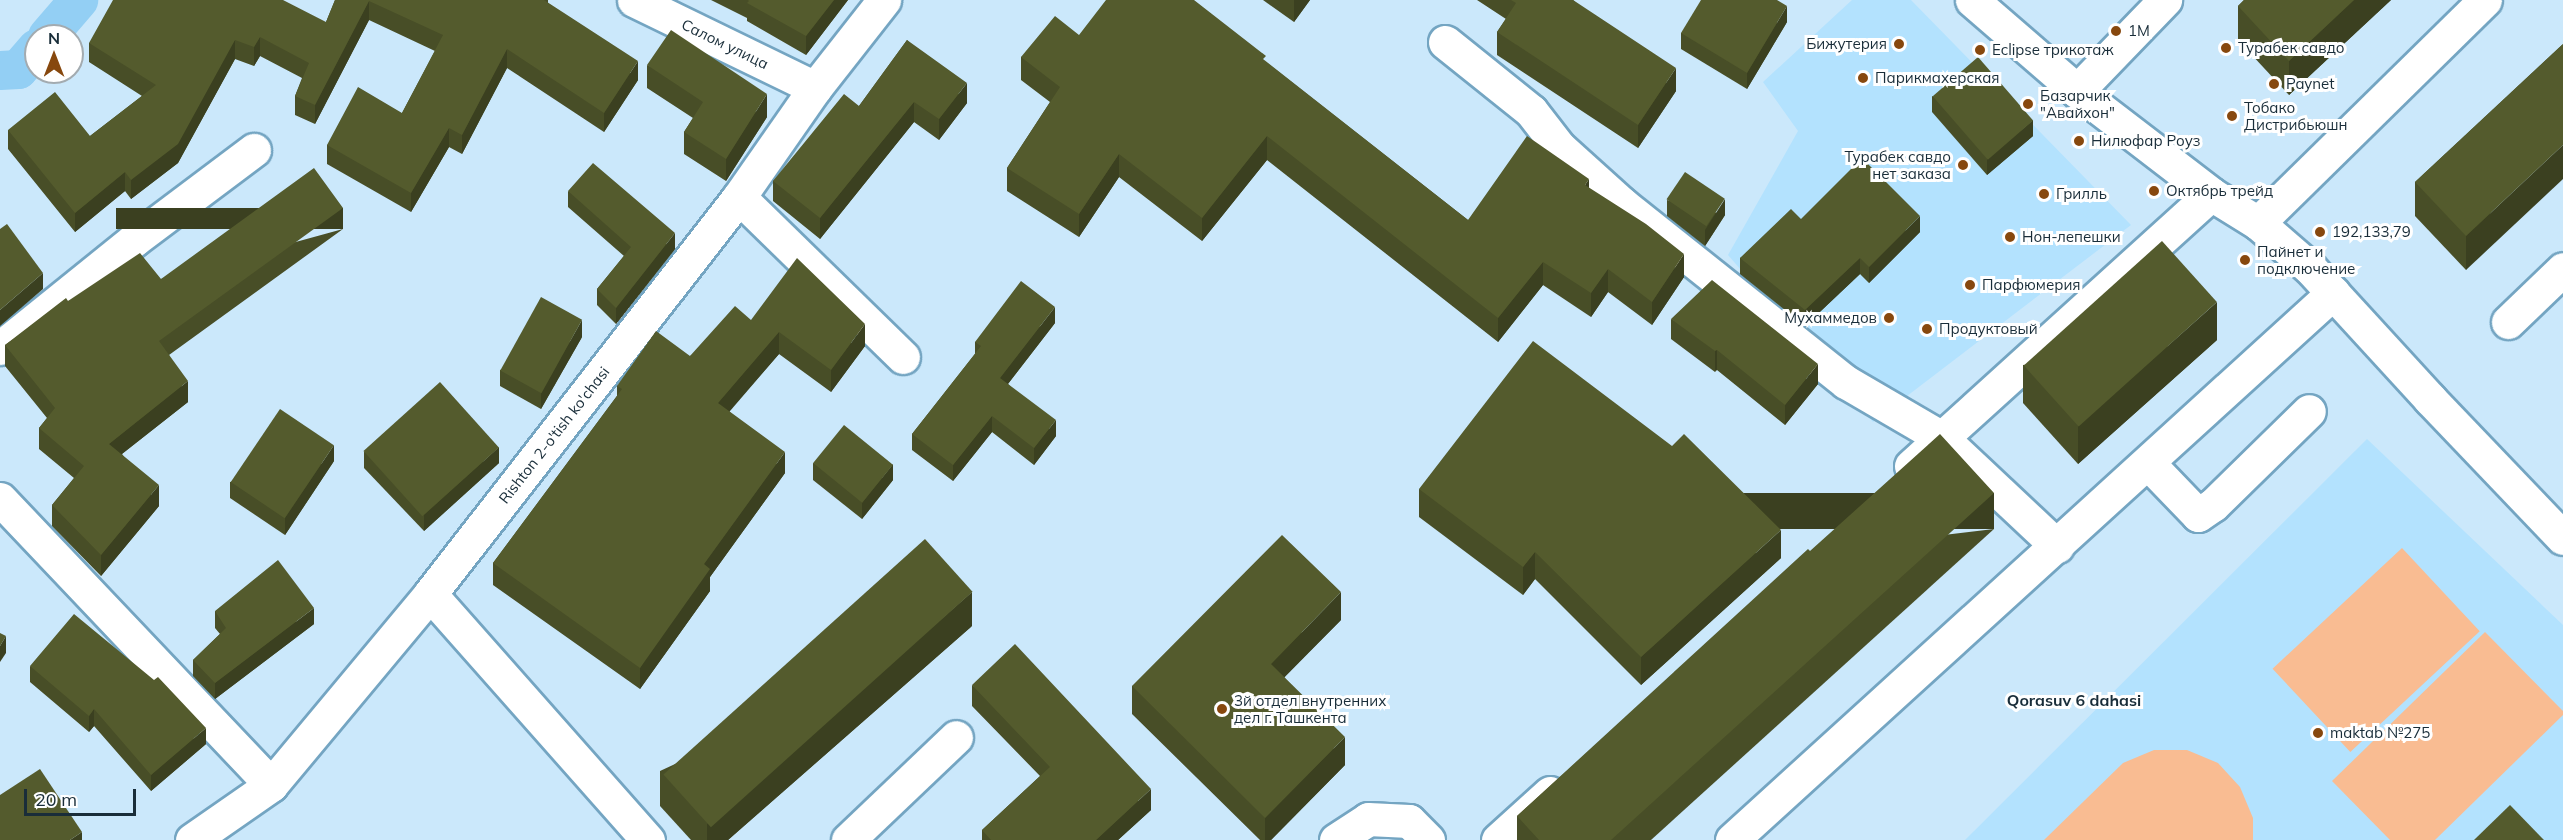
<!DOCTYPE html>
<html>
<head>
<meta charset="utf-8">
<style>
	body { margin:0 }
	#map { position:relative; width:2563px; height:840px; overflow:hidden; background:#cbe8fb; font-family:Mulish,sans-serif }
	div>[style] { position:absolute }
	.built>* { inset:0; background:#b3e2fe }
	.green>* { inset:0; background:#f9bc92; transform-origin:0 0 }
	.canal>* { height:39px; margin:-19.5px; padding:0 19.5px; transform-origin:19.5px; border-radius:19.5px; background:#93cff4 }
	.roads { filter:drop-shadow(2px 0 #74a5c2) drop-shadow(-2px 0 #74a5c2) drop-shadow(0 2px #74a5c2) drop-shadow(0 -2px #74a5c2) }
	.minor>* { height:33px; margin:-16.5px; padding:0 16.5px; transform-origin:16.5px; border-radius:16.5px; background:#fff }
	.wall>* { inset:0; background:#484e27 }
	.shaded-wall>* { inset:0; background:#3b4020; transform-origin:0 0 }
	.building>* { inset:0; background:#545b2d; transform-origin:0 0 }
	.dots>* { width:16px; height:16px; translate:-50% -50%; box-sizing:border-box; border:3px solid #fff; border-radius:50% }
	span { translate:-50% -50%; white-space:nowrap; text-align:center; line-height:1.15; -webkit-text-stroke:6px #fff; paint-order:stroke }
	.poi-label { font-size:15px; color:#192d39 }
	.left { translate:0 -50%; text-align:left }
	.right { translate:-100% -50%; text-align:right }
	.street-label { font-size:15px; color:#192d39 }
	.neighbourhood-label { font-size:16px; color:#192d39; font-weight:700 }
	.north { position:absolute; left:24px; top:24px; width:60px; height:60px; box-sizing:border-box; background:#fff; border:2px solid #a3abb0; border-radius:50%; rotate:0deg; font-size:16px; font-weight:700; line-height:24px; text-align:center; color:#192d39 }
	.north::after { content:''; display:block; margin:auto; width:21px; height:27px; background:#87480e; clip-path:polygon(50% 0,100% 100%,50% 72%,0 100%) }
	.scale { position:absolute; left:24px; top:789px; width:112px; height:27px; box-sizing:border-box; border:3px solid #192d39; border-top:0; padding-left:8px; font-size:18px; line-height:21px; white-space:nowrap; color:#192d39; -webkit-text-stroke:4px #fff; paint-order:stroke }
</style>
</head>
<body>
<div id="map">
	<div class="built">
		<i style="clip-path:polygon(1852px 0,1911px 0,2131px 225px,1873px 422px,1728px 255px,1798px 131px,1763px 82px)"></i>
		<i style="clip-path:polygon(2367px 439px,2563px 625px,2563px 840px,1965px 840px)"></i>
	</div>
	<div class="green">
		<i style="left:2402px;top:548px;width:114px;height:177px;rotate:47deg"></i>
		<i style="clip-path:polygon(2485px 632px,2563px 711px,2563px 715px,2435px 840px,2390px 840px,2332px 781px)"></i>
		<i style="clip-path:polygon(2154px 750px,2187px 750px,2218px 763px,2240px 787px,2253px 818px,2253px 840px,2044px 840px,2123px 763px)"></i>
	</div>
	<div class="canal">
		<i style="left:47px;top:36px;width:48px;rotate:-49.3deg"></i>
		<i style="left:0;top:70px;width:18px;rotate:-3deg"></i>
		<i style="left:18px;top:69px;width:28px;rotate:-49deg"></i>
	</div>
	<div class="roads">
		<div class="minor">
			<i style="left:634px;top:0;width:201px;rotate:25.9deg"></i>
			<i style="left:1972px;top:0;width:139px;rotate:40.9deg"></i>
			<i style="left:2077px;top:91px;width:169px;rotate:37.5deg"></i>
			<i style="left:2211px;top:194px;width:55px;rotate:31.7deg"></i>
			<i style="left:2258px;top:223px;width:69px;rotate:40.9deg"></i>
			<i style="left:2310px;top:268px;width:178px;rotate:47.5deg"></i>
			<i style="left:2430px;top:399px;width:192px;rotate:46.3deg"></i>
			<i style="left:1445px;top:42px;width:110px;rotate:38.7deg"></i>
			<i style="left:1531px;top:111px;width:46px;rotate:52.1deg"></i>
			<i style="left:1559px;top:147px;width:85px;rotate:42.1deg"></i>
			<i style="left:1622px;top:204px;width:286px;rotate:38.5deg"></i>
			<i style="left:1846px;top:382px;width:111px;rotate:30.3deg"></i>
			<i style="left:1942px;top:438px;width:158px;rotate:43.2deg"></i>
			<i style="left:2077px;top:91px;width:127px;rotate:-46deg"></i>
			<i style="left:739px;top:197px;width:229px;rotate:44.3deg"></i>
			<i style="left:2258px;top:223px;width:318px;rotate:-44.5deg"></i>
			<i style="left:2508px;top:322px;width:76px;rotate:-43.9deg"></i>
			<i style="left:0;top:348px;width:172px;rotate:-38.9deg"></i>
			<i style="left:134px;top:240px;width:150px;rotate:-36.9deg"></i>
			<i style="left:2148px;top:463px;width:72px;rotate:46.1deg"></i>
			<i style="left:2198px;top:515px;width:18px;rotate:-34deg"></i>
			<i style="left:2213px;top:505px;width:134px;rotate:-44.4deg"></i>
			<i style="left:1911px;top:466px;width:405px;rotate:-42.2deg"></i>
			<i style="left:0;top:499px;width:394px;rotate:46.5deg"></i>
			<i style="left:430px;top:594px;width:329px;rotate:48.5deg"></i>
			<i style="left:192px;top:840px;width:96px;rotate:-34.8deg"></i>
			<i style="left:271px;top:785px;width:249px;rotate:-50.2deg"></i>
			<i style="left:430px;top:594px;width:503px;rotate:-52.11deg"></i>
			<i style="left:739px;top:197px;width:133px;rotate:-55.1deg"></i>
			<i style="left:815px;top:88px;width:112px;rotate:-51.9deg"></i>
			<i style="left:848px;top:840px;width:149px;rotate:-43.6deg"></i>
			<i style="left:1336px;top:840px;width:38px;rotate:-33deg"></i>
			<i style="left:1368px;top:819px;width:41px;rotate:2.8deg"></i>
			<i style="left:1409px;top:821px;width:27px;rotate:45deg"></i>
			<i style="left:1498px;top:840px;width:70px;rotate:-42.1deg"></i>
			<i style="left:1732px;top:840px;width:813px;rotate:-42.31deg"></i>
		</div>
	</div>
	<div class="wall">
		<i style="clip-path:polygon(335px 0,548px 0,548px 3px,638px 80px,604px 132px,507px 68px,462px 154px,449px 147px,411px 212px,327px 164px,327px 145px,402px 113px,435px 51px,369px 20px,315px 124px,295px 115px,295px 96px,302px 78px,260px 56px,254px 66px,235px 59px,178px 163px,131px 199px,125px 191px,75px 232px,8px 149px,8px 130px,90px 136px,142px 96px,89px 62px,89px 43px,326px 22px)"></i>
		<i style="clip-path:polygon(711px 0,848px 0,806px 55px,747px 21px,747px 18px)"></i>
		<i style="clip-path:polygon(1263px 0,1310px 0,1294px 22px)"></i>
		<i style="clip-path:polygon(1477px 0,1573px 0,1676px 91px,1638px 148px,1497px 55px,1497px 32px,1506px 19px)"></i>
		<i style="clip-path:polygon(2244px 0,2391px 0,2289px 95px,2238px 40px,2238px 6px)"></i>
		<i style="clip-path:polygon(1787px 22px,1747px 89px,1681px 49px,1681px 33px)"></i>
		<i style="clip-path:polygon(1079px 35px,1266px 62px,1468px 220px,1589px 188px,1684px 277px,1652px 325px,1608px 292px,1591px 317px,1543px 285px,1498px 342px,1267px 160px,1202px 241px,1119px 177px,1079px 237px,1007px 191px,1007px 168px,1050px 102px,1021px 80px,1021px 57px)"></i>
		<i style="clip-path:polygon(907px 40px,967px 103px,939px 140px,914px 122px,820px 239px,773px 201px,773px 181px,859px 106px)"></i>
		<i style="clip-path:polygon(2563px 44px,2466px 270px,2415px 216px,2415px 182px)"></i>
		<i style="clip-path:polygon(647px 65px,767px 117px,726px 181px,684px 154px,684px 132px,693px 118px,647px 88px)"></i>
		<i style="clip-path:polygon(1932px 96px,2033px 136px,1987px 175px,1932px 112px)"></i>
		<i style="clip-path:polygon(568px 191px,675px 249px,616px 324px,597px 305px,597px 289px,624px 256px,568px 207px)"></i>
		<i style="clip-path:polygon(1667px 200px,1725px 215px,1705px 246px,1667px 216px)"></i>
		<i style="clip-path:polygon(1801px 219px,1920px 232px,1869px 283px,1860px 274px,1805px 326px,1740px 274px,1740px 258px)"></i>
		<i style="clip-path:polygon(343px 229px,169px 355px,188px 402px,122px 454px,159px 506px,101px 576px,52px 526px,52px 505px,74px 478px,39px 449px,39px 428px,47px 418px,5px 366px,5px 345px,68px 301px,161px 279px)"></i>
		<i style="clip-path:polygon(1671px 319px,1818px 384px,1785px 425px,1717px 370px,1715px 372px,1671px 339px)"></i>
		<i style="clip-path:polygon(751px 320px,865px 346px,831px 392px,779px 354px,729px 411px,785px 473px,710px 577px,710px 591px,640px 689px,493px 585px,493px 563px,617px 396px,617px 386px,690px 356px)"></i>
		<i style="clip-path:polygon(1055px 323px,1008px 384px,1056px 436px,1034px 465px,992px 432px,953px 481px,912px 450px,912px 434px,975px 354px,975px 342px)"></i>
		<i style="clip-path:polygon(582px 337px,541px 409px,500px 386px,500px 370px)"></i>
		<i style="clip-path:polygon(2217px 340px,2078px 464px,2023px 403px,2023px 365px)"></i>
		<i style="clip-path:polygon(364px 452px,499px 463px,424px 531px,364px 468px)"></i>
		<i style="clip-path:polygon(334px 461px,285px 535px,230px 498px,230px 482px)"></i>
		<i style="clip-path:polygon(813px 463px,893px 480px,862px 519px,813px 480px)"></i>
		<i style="clip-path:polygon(1419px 489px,1781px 558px,1641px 685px,1535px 579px,1523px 595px,1419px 517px)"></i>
		<i style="clip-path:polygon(1994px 529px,1651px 840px,1517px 840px,1517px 816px,1810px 551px)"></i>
		<i style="clip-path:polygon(215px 611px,314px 624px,215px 699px,193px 676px,193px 660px,220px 634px,215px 628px)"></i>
		<i style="clip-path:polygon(1341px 620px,1284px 677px,1345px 765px,1271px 840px,1260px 840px,1132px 714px,1132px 686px)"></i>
		<i style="clip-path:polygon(972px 626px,728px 840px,691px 840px,660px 806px,660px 771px)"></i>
		<i style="clip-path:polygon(30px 666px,206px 744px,151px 791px,94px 726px,89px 732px,30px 682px)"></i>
		<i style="clip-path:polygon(972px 685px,1151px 810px,1118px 840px,982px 840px,982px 830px,1040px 776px,972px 706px)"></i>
	</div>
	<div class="shaded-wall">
		<i style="clip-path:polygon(834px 0,848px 0,806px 55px,806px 36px)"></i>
		<i style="clip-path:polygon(1294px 0,1310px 0,1294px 22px)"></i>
		<i style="clip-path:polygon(2354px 0,2391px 0,2289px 95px,2289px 61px)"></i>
		<i style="clip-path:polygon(369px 1px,369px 20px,315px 124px,315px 105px)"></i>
		<i style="clip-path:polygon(1787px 6px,1787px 22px,1747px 89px,1747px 73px)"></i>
		<i style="clip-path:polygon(260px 37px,260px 56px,254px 66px,254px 47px)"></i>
		<i style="clip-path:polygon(235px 40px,235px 59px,178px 163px,131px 199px,131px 180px)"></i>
		<i style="clip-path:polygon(507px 49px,507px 68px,462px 154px,462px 135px)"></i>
		<i style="clip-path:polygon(638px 61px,638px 80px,604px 132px,604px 113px)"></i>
		<i style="clip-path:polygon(1676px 68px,1676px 91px,1638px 148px,1638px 125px)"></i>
		<i style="clip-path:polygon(967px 83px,967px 103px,939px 140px,939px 119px)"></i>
		<i style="clip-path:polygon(767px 94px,767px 117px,726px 181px,726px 159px)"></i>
		<i style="clip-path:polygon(914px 102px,914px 122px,820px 239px,820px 218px)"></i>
		<i style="clip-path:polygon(2033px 120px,2033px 136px,1987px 175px,1987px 159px)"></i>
		<i style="clip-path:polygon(449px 128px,449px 147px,411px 212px,411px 193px)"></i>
		<i style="clip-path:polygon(1267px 136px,1267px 160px,1202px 241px,1202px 218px)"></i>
		<i style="clip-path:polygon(2563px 145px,2563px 179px,2466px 270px,2466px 236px)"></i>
		<i style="clip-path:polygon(1119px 154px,1119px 177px,1079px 237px,1079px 214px)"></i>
		<i style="clip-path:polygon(125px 172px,125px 191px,75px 232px,75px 213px)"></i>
		<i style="clip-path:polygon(1589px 179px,1589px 202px,1585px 185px)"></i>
		<i style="clip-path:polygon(1725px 199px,1725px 215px,1705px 246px,1705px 230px)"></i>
		<i style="left:343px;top:208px;width:21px;height:227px;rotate:90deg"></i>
		<i style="clip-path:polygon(1920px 216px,1920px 232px,1869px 283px,1869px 267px)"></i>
		<i style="clip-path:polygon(675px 233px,675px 249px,616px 324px,616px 308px)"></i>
		<i style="clip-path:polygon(1684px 254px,1684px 277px,1652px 325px,1652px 302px)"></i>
		<i style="clip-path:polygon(1860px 258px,1860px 274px,1805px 326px,1805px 310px)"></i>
		<i style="clip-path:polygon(1543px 262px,1543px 285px,1498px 342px,1498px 318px)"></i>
		<i style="clip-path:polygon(1608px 269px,1608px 292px,1591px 317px,1591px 293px)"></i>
		<i style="clip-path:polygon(43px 273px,43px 289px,0 326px,0 310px)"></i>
		<i style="clip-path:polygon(2217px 302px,2217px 340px,2078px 464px,2078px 426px)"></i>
		<i style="clip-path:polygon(1055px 307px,1055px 323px,1000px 394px,1000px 378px)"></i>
		<i style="clip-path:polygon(582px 320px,582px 337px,541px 409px,541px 393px)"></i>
		<i style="clip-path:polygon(865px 324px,865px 346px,831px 392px,831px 370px)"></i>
		<i style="clip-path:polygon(779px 332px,779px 354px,718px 425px,718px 403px)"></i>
		<i style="left:1717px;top:350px;width:20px;height:2px;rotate:90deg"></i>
		<i style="clip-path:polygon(1818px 364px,1818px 384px,1785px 425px,1785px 405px)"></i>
		<i style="clip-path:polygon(188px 381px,188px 402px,109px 464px,109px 444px)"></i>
		<i style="clip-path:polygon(992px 416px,992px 432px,953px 481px,953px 465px)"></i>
		<i style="clip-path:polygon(1056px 420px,1056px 436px,1034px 465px,1034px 448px)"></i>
		<i style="clip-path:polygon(334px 445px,334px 461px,285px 535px,285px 518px)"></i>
		<i style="clip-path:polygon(499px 447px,499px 463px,424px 531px,424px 515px)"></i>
		<i style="clip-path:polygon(785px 452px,785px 473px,710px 577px,710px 591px,640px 689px,640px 668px,704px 564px)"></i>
		<i style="clip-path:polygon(893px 464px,893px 480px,862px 519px,862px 503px)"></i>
		<i style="clip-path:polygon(159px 485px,159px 506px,101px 576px,101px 555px)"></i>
		<i style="left:1994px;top:493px;width:36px;height:517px;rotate:90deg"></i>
		<i style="clip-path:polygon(1781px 530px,1781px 558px,1641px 685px,1641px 657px)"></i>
		<i style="clip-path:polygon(1535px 552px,1535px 579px,1523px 595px,1523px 567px)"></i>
		<i style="clip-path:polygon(972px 592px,972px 626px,728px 840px,707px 840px,707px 824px)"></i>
		<i style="clip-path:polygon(1341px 592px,1341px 620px,1271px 691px,1271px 664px)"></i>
		<i style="clip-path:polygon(314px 608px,314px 624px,215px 699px,215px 683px)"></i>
		<i style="clip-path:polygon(6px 636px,6px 653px,0 662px,0 646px)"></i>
		<i style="clip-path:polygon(94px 709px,94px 726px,89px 732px,89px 716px)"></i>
		<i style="clip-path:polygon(206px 728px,206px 744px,151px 791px,151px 775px)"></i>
		<i style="clip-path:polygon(1345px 737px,1345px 765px,1271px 840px,1265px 840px,1265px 818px)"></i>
		<i style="clip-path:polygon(1151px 789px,1151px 810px,1118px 840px,1096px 840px)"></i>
		<i style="clip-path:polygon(82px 832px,82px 840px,70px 840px)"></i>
	</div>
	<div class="building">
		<i style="clip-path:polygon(113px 0,283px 0,326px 22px,335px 0,544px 0,638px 61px,604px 113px,507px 49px,462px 135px,449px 128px,411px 193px,327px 145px,358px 87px,402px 113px,443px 35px,369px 1px,315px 105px,295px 96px,309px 63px,260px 37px,254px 47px,235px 40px,178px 144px,131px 180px,125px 172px,75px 213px,8px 130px,55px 92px,90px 136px,156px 85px,89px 43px)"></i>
		<i style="clip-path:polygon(748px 0,834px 0,806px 36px,747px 3px,749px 1px)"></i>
		<i style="clip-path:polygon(1106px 0,1194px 0,1266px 56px,1263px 59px,1468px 220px,1527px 136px,1589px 179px,1585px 185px,1646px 224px,1684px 254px,1652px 302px,1608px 269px,1591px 293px,1543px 262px,1498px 318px,1267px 136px,1202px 218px,1119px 154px,1079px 214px,1007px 168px,1060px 87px,1021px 57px,1055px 16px,1079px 35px)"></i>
		<i style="clip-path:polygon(1511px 0,1573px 0,1676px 68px,1638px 125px,1497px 32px,1516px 3px)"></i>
		<i style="clip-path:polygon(1701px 0,1777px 0,1787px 6px,1747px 73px,1681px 33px)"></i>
		<i style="clip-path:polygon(2244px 0,2354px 0,2289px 61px,2238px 6px)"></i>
		<i style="clip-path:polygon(671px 30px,767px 94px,726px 159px,684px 132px,703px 102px,647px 65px)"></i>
		<i style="clip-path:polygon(907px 40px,967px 83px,939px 119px,914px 102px,820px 218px,773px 181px,844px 94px,859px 106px)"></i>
		<i style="clip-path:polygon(2563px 44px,2563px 145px,2466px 236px,2415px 182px)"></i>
		<i style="left:1978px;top:57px;width:84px;height:60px;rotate:49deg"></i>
		<i style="clip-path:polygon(1862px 158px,1920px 216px,1869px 267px,1860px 258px,1805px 310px,1740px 258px,1791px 209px,1801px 219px)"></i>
		<i style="clip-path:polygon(593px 163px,675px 233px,616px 308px,597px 289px,631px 247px,568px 191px)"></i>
		<i style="clip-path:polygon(314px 168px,343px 208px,159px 341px,188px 381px,109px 444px,159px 485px,101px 555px,52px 505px,84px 466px,39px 428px,55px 408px,5px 345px,66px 298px,68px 301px,140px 253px,161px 279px)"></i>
		<i style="left:1685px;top:172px;width:48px;height:33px;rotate:34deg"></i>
		<i style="clip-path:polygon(7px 224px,43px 273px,0 310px,0 229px)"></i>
		<i style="left:2162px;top:241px;width:82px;height:186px;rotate:48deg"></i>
		<i style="clip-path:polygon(797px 258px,865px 324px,831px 370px,779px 332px,718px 403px,785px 452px,704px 564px,710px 569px,640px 668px,493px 563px,622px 389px,617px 386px,656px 331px,690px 356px,735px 306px,751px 320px)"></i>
		<i style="clip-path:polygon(1712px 280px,1818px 364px,1785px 405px,1717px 350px,1715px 351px,1671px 319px)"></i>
		<i style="clip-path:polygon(1021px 281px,1055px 307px,1000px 378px,1056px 420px,1034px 448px,992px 416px,953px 465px,912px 434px,981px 346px,975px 342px)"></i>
		<i style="left:541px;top:297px;width:47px;height:84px;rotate:29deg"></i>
		<i style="clip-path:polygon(1533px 341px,1672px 446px,1684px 434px,1781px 530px,1641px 657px,1535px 552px,1523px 567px,1419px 489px)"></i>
		<i style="left:440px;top:382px;width:88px;height:103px;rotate:48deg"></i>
		<i style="left:280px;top:409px;width:65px;height:88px;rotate:34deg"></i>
		<i style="left:844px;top:425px;width:63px;height:49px;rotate:39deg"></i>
		<i style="clip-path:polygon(1940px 434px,1994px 493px,1611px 840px,1539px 840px,1517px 816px,1808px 549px,1810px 551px)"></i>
		<i style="clip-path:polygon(1282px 535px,1341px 592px,1271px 664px,1345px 737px,1265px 818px,1132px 686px)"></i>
		<i style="left:925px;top:539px;width:71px;height:352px;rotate:48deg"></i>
		<i style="clip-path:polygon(278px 560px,314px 608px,215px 683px,193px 660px,226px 628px,215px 611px)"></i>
		<i style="clip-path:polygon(74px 614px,154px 680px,158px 677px,206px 728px,151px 775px,94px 709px,89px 716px,30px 666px)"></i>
		<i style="clip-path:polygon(0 633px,6px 636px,0 646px)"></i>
		<i style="clip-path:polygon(1015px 644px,1151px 789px,1096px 840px,991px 840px,982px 830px,1050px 767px,972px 685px)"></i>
		<i style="clip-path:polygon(40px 769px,82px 832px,70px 840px,0 840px,0 795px)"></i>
		<i style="clip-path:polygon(2510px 805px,2544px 840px,2474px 840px)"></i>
	</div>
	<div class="dots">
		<i style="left:2116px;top:31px;background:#87480e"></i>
		<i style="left:1899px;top:44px;background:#87480e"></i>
		<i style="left:2226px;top:48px;background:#87480e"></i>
		<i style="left:1980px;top:50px;background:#87480e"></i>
		<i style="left:1863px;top:78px;background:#87480e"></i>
		<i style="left:2274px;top:84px;background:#87480e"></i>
		<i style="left:2028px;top:104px;background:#87480e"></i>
		<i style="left:2232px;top:116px;background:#87480e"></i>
		<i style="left:2079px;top:141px;background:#87480e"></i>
		<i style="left:1963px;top:165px;background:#87480e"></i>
		<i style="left:2154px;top:191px;background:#87480e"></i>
		<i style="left:2044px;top:194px;background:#87480e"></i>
		<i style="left:2320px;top:232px;background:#87480e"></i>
		<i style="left:2010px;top:237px;background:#87480e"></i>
		<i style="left:2245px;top:260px;background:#87480e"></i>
		<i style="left:1970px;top:285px;background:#87480e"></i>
		<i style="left:1889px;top:318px;background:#87480e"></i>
		<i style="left:1927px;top:329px;background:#87480e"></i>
		<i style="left:1222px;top:709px;background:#87480e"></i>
		<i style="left:2318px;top:733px;background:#87480e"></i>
	</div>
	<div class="poi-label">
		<span class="left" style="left:2128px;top:31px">1М</span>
		<span class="right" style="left:1887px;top:44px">Бижутерия</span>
		<span class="left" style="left:2238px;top:48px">Турабек савдо</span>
		<span class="left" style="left:1992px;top:50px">Eclipse трикотаж</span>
		<span class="left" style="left:1875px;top:78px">Парикмахерская</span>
		<span class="left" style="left:2286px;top:84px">Paynet</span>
		<span class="left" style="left:2040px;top:104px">Базарчик<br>"Авайхон"</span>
		<span class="left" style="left:2244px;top:116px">Тобако<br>Дистрибьюшн</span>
		<span class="left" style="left:2091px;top:141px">Нилюфар Роуз</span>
		<span class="right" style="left:1951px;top:165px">Турабек савдо<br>нет заказа</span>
		<span class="left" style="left:2166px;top:191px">Октябрь трейд</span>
		<span class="left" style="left:2056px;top:194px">Грилль</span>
		<span class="left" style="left:2332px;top:232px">192,133,79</span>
		<span class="left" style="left:2022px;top:237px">Нон-лепешки</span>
		<span class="left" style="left:2257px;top:260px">Пайнет и<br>подключение</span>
		<span class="left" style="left:1982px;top:285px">Парфюмерия</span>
		<span class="right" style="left:1877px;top:318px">Мухаммедов</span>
		<span class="left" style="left:1939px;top:329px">Продуктовый</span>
		<span class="left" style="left:1234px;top:709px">3й отдел внутренних<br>дел г. Ташкента</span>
		<span class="left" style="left:2330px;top:733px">maktab №275</span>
	</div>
	<div class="street-label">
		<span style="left:725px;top:44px;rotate:26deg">Салом улица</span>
		<span style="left:554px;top:435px;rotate:-52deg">Rishton 2-o'tish ko'chasi</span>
	</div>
	<div class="neighbourhood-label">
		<span style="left:2074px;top:700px">Qorasuv 6 dahasi</span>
	</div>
	<div class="north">N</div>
	<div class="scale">20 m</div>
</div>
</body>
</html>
